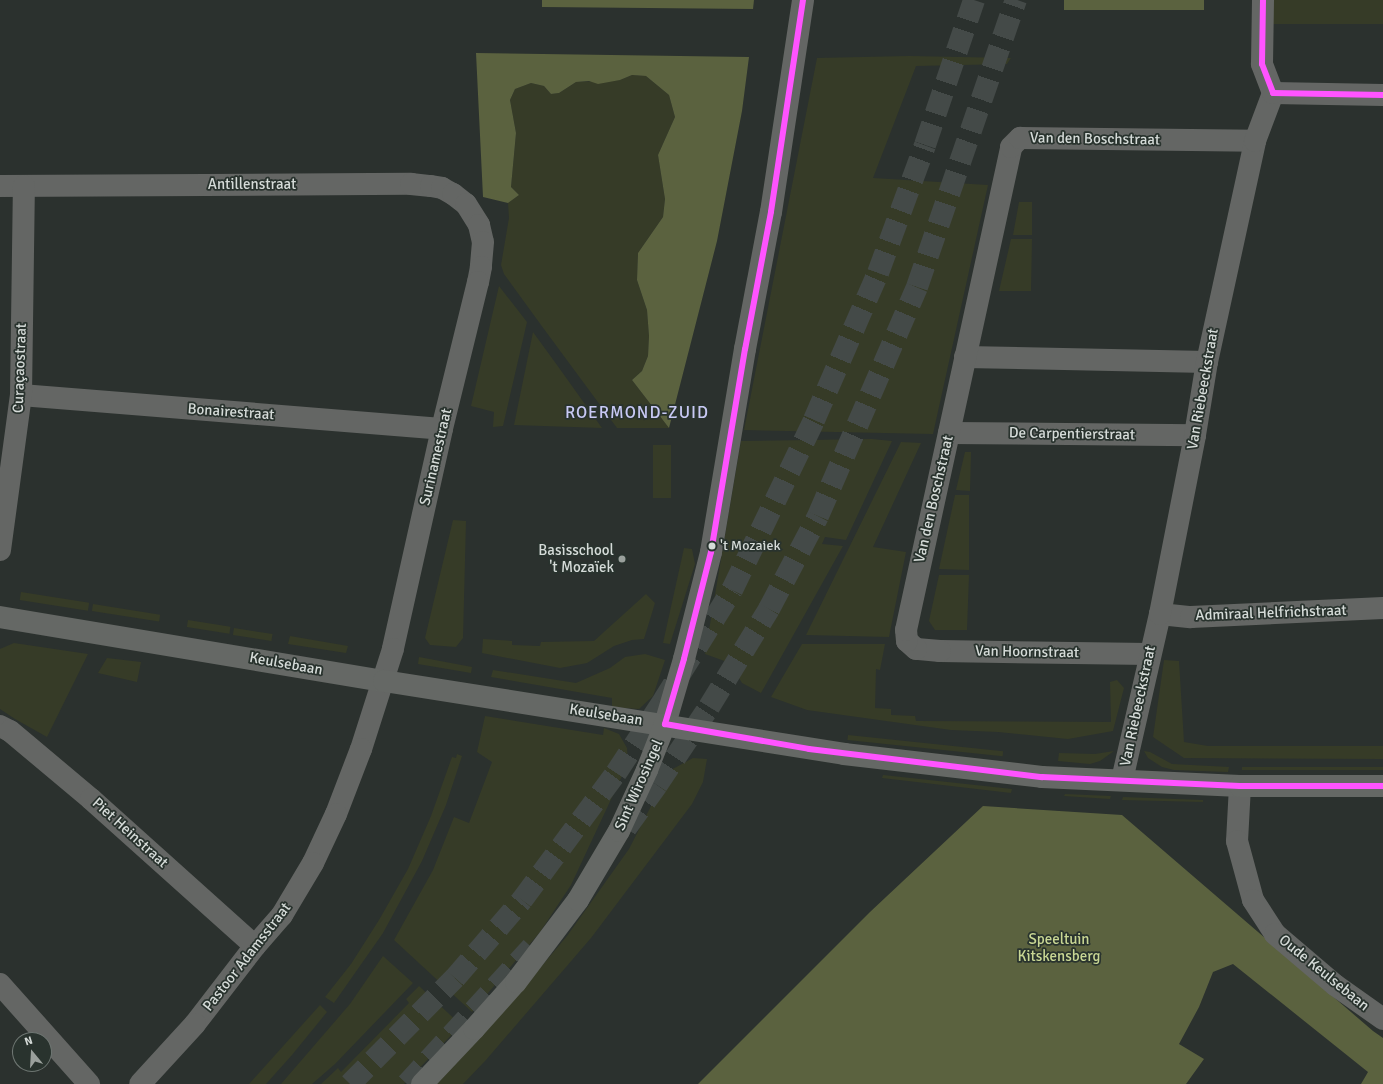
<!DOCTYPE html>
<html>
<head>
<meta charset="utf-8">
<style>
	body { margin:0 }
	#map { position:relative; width:1383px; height:1084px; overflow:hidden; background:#2b312e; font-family:Signika,sans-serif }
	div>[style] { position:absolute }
	.green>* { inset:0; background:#363b27; transform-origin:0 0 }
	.forest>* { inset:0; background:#5b623f; transform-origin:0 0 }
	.highway-tunnel>* { height:22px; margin-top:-11px; transform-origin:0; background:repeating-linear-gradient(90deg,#444a48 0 22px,transparent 0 33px) }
	.street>* { height:22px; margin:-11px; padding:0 11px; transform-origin:11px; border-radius:11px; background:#646664 }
	.secondary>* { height:22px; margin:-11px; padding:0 11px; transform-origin:11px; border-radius:11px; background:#656865 }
	.bus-1>* { height:6px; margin:-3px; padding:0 3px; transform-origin:3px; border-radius:3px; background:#ff53ff }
	.dots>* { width:11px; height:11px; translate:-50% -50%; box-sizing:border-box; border:2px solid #29332e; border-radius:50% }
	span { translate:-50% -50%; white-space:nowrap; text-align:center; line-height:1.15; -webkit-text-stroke:3.5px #29332e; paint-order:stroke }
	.bus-label { font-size:14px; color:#d5dbd8 }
	.left { translate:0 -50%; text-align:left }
	.street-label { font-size:15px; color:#d5dbd8 }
	.poi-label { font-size:15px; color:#d5dbd8 }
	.right { translate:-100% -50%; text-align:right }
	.park-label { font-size:15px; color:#c9d794 }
	.quarter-label { font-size:17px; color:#c8c9f4; letter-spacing:1px }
	.north { position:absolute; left:12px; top:1032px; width:40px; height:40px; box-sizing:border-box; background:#29332e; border:1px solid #6e7672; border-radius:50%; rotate:342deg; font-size:11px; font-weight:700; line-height:16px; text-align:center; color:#d5dbd8 }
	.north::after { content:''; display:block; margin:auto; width:14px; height:18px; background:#9aa09c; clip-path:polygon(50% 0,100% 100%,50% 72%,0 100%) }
</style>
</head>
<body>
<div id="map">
	<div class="green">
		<i style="left:1272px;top:0;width:111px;height:24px"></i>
		<i style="clip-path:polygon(909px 56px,1011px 58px,1007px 64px,916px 66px,873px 178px,988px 185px,933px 434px,744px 430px,817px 58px)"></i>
		<i style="clip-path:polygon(632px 75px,646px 76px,669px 95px,675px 117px,658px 155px,665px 199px,663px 217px,638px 253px,637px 280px,647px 310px,649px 336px,648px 356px,642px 371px,632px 380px,669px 428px,617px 428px,541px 325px,504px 274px,501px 265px,509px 218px,508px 203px,519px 195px,511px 187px,516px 133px,510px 100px,515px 89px,531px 83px,544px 86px,551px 94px,559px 93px,576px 82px,620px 80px)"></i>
		<i style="clip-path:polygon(1019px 202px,1032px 202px,1032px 235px,1013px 235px)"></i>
		<i style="clip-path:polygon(1011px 239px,1032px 239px,1031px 291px,999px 291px)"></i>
		<i style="clip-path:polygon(499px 286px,527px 322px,503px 426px,493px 427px,494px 412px,471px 406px)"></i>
		<i style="clip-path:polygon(533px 332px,557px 365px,602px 428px,514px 425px)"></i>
		<i style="clip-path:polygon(872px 439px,892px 441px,846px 540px,825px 537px,822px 544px,843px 546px,761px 693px,742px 683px,730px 663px,705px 654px,741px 441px)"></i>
		<i style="clip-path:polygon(901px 442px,921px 443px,873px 547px,906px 552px,889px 637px,806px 635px)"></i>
		<i style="left:653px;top:445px;width:18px;height:53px"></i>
		<i style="clip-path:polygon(965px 452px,971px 452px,970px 491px,956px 490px)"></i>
		<i style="clip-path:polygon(955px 495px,969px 495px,969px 570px,939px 569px)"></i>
		<i style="clip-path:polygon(453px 520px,466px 521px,463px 638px,456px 647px,430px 645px,425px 638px)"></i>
		<i style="clip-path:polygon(684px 548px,692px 549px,695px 564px,670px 644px,663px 643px)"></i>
		<i style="clip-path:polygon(939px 575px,969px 575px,967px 630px,935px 630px,929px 621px)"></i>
		<i style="left:21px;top:592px;width:69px;height:8px;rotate:9deg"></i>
		<i style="clip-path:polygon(646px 594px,655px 603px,644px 639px,632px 640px,614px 646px,587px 663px,560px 668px,482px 653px,483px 639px,512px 641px,512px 645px,540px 646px,541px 642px,594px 641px)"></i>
		<i style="left:93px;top:604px;width:68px;height:7px;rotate:9deg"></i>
		<i style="left:188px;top:620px;width:43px;height:7px;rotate:9deg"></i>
		<i style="left:234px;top:628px;width:39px;height:7px;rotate:9deg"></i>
		<i style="clip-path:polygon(290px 636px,348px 646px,346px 653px,288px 644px)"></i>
		<i style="clip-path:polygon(14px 643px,88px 654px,47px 737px,15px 719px,0 709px,0 649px)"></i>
		<i style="clip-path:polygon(802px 644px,885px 644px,880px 670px,876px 669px,875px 708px,891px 709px,891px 715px,915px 716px,916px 721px,1111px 722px,1110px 682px,1117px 680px,1124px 688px,1113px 731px,1068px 739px,998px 732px,951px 730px,807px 710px,771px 697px)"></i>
		<i style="clip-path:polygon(645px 654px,665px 660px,653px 696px,639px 709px,612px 707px,612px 698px,491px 677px,493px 670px,576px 683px,610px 668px,625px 657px)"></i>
		<i style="clip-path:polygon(419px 657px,472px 667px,471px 673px,418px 664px)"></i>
		<i style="clip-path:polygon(107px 658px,141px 662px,137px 682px,98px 673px)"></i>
		<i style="clip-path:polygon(1164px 660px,1179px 661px,1184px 742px,1208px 746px,1383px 746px,1383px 759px,1184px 758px,1153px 737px)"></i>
		<i style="clip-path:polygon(485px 716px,603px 735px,604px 728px,619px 734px,627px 748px,628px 763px,571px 885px,540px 932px,472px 1012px,394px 940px,433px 870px,454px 817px,469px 823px,492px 762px,477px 752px)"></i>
		<i style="left:848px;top:735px;width:156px;height:5px;rotate:6deg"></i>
		<i style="clip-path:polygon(1114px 751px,1100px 761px,1090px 764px,1058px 761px,1059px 753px,1095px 754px)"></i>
		<i style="clip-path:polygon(1144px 751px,1150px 752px,1172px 764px,1229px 767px,1228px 772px,1174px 770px,1162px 767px,1148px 758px)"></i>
		<i style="clip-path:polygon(457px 754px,462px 756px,446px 805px,422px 861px,383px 933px,334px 1003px,325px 997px,351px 964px,379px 920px,408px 869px,431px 816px,452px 757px,456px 758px)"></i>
		<i style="clip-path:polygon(693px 758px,707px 759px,703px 782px,692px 804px,591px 938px,486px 1060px,463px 1084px,436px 1084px,503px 1012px,567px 936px,629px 849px,669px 771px)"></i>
		<i style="left:1383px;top:767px;width:3px;height:141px;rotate:90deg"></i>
		<i style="clip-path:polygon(883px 775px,1012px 789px,1011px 793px,882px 778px)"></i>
		<i style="clip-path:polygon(1065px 794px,1111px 796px,1110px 799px,1064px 796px)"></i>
		<i style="clip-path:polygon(1123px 797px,1203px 800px,1203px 802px,1122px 800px)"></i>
		<i style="clip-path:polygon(383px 956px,413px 983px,335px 1064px,312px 1084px,281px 1084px,350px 1004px)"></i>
		<i style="clip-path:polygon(419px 986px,461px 1025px,404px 1084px,321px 1084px,338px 1068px,341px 1072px,409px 1003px,406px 999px)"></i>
		<i style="clip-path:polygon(320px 1005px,327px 1012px,292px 1055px,266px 1084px,249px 1084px)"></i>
	</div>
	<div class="forest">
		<i style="clip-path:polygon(542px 0,754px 0,753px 9px,542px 7px)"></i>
		<i style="left:1064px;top:0;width:140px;height:10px"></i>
		<i style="clip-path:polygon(476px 53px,749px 57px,742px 111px,717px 241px,669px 428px,632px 380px,642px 371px,648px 356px,649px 336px,647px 310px,637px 280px,638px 253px,663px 217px,665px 199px,658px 155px,675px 117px,669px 95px,646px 76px,632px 75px,620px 80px,598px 84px,589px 81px,576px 82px,559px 93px,551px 94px,544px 86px,531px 83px,515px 89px,510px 100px,516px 133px,511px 187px,519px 195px,508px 203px,483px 197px)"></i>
		<i style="clip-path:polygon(983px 806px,1122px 815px,1373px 1031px,1383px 1038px,1383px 1084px,1361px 1084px,1368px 1072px,1233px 964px,1213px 972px,1199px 1007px,1179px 1044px,1204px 1059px,1186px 1084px,698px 1084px,870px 912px)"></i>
	</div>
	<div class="highway-tunnel">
		<i style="left:626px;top:828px;width:53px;rotate:-54.2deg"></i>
		<i style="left:657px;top:785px;width:94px;rotate:-56.3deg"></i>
		<i style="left:709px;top:707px;width:115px;rotate:-58.5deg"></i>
		<i style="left:769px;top:609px;width:105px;rotate:-62.2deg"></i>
		<i style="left:818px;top:516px;width:249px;rotate:-66.6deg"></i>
		<i style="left:917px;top:287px;width:304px;rotate:-71deg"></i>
		<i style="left:350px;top:1084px;width:149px;rotate:-45.3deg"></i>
		<i style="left:455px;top:978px;width:103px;rotate:-49.3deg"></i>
		<i style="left:522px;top:900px;width:158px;rotate:-53.5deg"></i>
		<i style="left:616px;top:773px;width:84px;rotate:-56.7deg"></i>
		<i style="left:662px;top:703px;width:133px;rotate:-58.2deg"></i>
		<i style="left:732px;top:590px;width:189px;rotate:-64.2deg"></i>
		<i style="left:814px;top:420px;width:160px;rotate:-66.5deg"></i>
		<i style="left:878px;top:273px;width:136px;rotate:-69.8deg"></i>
		<i style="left:925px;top:145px;width:153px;rotate:-71.3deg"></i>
		<i style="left:407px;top:1084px;width:185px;rotate:-47.6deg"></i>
	</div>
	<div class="street">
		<i style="left:1273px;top:93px;width:110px;rotate:1deg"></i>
		<i style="left:0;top:186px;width:411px;rotate:-0.3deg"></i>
		<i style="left:411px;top:184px;width:20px;rotate:6deg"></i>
		<i style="left:431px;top:186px;width:11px;rotate:10deg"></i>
		<i style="left:442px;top:188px;width:13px;rotate:29deg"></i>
		<i style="left:453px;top:194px;width:16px;rotate:38deg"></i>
		<i style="left:466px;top:204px;width:25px;rotate:58deg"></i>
		<i style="left:479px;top:225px;width:17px;rotate:77deg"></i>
		<i style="left:483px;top:242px;width:25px;rotate:95deg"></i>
		<i style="left:481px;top:267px;width:15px;rotate:101deg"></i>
		<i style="left:478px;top:282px;width:151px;rotate:103.8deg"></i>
		<i style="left:442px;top:429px;width:225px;rotate:102.6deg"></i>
		<i style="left:393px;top:649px;width:105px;rotate:107.7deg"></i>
		<i style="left:361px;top:749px;width:70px;rotate:111deg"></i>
		<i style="left:336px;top:814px;width:54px;rotate:115.1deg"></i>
		<i style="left:313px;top:863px;width:61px;rotate:120.8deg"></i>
		<i style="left:282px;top:915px;width:41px;rotate:131.1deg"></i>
		<i style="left:255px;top:946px;width:98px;rotate:127.6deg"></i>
		<i style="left:195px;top:1024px;width:81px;rotate:132.5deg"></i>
		<i style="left:965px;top:357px;width:242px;rotate:1.2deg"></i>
		<i style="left:21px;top:395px;width:422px;rotate:4.6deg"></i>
		<i style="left:949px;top:433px;width:246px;rotate:0.5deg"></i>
		<i style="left:0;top:550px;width:156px;rotate:-82.3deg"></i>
		<i style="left:21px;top:395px;width:209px;rotate:-89.2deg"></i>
		<i style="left:1160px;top:614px;width:31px;rotate:6deg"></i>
		<i style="left:1191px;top:617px;width:192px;rotate:-2.7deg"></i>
		<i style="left:1149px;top:654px;width:209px;rotate:-179.2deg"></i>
		<i style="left:940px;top:651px;width:24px;rotate:-175deg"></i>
		<i style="left:916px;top:649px;width:12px;rotate:-138deg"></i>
		<i style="left:907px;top:641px;width:11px;rotate:-95deg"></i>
		<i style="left:906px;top:630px;width:494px;rotate:-77.7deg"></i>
		<i style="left:1011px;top:147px;width:13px;rotate:-45deg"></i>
		<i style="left:1020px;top:138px;width:235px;rotate:0.7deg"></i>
		<i style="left:665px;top:724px;width:68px;rotate:-73.7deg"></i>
		<i style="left:684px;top:659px;width:110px;rotate:-75.8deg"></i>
		<i style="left:711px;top:552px;width:206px;rotate:-80.5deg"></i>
		<i style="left:745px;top:349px;width:139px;rotate:-79.3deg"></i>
		<i style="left:771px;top:212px;width:214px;rotate:-81.4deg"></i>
		<i style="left:0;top:726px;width:11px;rotate:27deg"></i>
		<i style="left:10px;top:731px;width:106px;rotate:40deg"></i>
		<i style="left:91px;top:799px;width:220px;rotate:41.9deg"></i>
		<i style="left:1122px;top:780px;width:170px;rotate:-77.1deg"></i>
		<i style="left:1160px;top:614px;width:182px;rotate:-78.9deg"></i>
		<i style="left:1195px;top:435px;width:74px;rotate:-80.7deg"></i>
		<i style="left:1207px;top:362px;width:226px;rotate:-77.7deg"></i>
		<i style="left:1255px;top:141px;width:51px;rotate:-69.4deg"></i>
		<i style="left:1273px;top:93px;width:31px;rotate:-111deg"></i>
		<i style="left:1262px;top:64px;width:64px;rotate:-89.1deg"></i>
		<i style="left:1240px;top:786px;width:55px;rotate:93.1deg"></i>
		<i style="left:1237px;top:841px;width:61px;rotate:74.8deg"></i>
		<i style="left:1253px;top:900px;width:40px;rotate:57.1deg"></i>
		<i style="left:1275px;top:934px;width:79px;rotate:40.4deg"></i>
		<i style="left:1335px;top:985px;width:59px;rotate:35.3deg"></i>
		<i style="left:0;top:984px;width:134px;rotate:48.3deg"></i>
	</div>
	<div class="secondary">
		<i style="left:0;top:617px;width:389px;rotate:9.5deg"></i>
		<i style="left:384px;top:681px;width:466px;rotate:9deg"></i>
		<i style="left:844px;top:754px;width:199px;rotate:6.6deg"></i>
		<i style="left:1042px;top:777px;width:198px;rotate:2.6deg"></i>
		<i style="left:1240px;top:786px;width:143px"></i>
		<i style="left:422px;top:1084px;width:76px;rotate:-46.6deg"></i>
		<i style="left:474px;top:1029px;width:63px;rotate:-48.2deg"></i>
		<i style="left:516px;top:982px;width:103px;rotate:-52.9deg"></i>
		<i style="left:578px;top:900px;width:80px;rotate:-59.3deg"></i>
		<i style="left:619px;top:831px;width:67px;rotate:-65.3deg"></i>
		<i style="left:647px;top:770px;width:49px;rotate:-68.6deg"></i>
	</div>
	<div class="bus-1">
		<i style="left:803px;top:0;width:214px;rotate:98.6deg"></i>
		<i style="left:771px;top:212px;width:139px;rotate:100.7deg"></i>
		<i style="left:745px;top:349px;width:206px;rotate:99.5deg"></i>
		<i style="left:711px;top:552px;width:110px;rotate:104.2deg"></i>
		<i style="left:684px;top:659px;width:68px;rotate:106.3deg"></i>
		<i style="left:665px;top:724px;width:146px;rotate:9.8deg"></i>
		<i style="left:809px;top:749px;width:235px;rotate:6.9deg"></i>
		<i style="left:1042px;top:777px;width:198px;rotate:2.6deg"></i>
		<i style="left:1240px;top:786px;width:143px"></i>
		<i style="left:1263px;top:0;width:64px;rotate:90.9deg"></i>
		<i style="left:1262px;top:64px;width:31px;rotate:69deg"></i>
		<i style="left:1273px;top:93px;width:110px;rotate:1deg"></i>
	</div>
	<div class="dots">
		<i style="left:712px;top:546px;background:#d5dbd8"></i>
		<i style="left:622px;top:559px;background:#9aa09c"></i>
	</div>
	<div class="bus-label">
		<span class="left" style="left:720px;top:546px">'t Mozaiek</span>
	</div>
	<div class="street-label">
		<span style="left:1095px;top:139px;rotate:1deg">Van den Boschstraat</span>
		<span style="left:252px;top:185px">Antillenstraat</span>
		<span style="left:20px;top:368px;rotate:-88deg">Curaçaostraat</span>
		<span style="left:1203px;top:389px;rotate:-80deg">Van Riebeeckstraat</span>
		<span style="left:231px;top:412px;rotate:4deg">Bonairestraat</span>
		<span style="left:1072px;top:434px;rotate:1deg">De Carpentierstraat</span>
		<span style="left:436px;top:457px;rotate:-77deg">Surinamestraat</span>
		<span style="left:934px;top:499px;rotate:-77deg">Van den Boschstraat</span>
		<span style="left:1271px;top:613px;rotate:-2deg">Admiraal Helfrichstraat</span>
		<span style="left:1027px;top:652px;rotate:1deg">Van Hoornstraat</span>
		<span style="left:286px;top:664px;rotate:10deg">Keulsebaan</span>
		<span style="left:1138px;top:706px;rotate:-78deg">Van Riebeeckstraat</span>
		<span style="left:606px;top:715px;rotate:9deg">Keulsebaan</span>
		<span style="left:639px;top:785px;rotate:-66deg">Sint Wirosingel</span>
		<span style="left:130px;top:833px;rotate:42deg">Piet Heinstraat</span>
		<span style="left:247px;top:957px;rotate:-52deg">Pastoor Adamsstraat</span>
		<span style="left:1324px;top:973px;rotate:39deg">Oude Keulsebaan</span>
	</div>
	<div class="poi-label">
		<span class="right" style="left:614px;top:559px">Basisschool<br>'t Mozaïek</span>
	</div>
	<div class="park-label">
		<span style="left:1059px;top:948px">Speeltuin<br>Kitskensberg</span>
	</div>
	<div class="quarter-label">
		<span style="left:637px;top:413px">ROERMOND-ZUID</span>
	</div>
	<div class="north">N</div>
</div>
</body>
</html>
